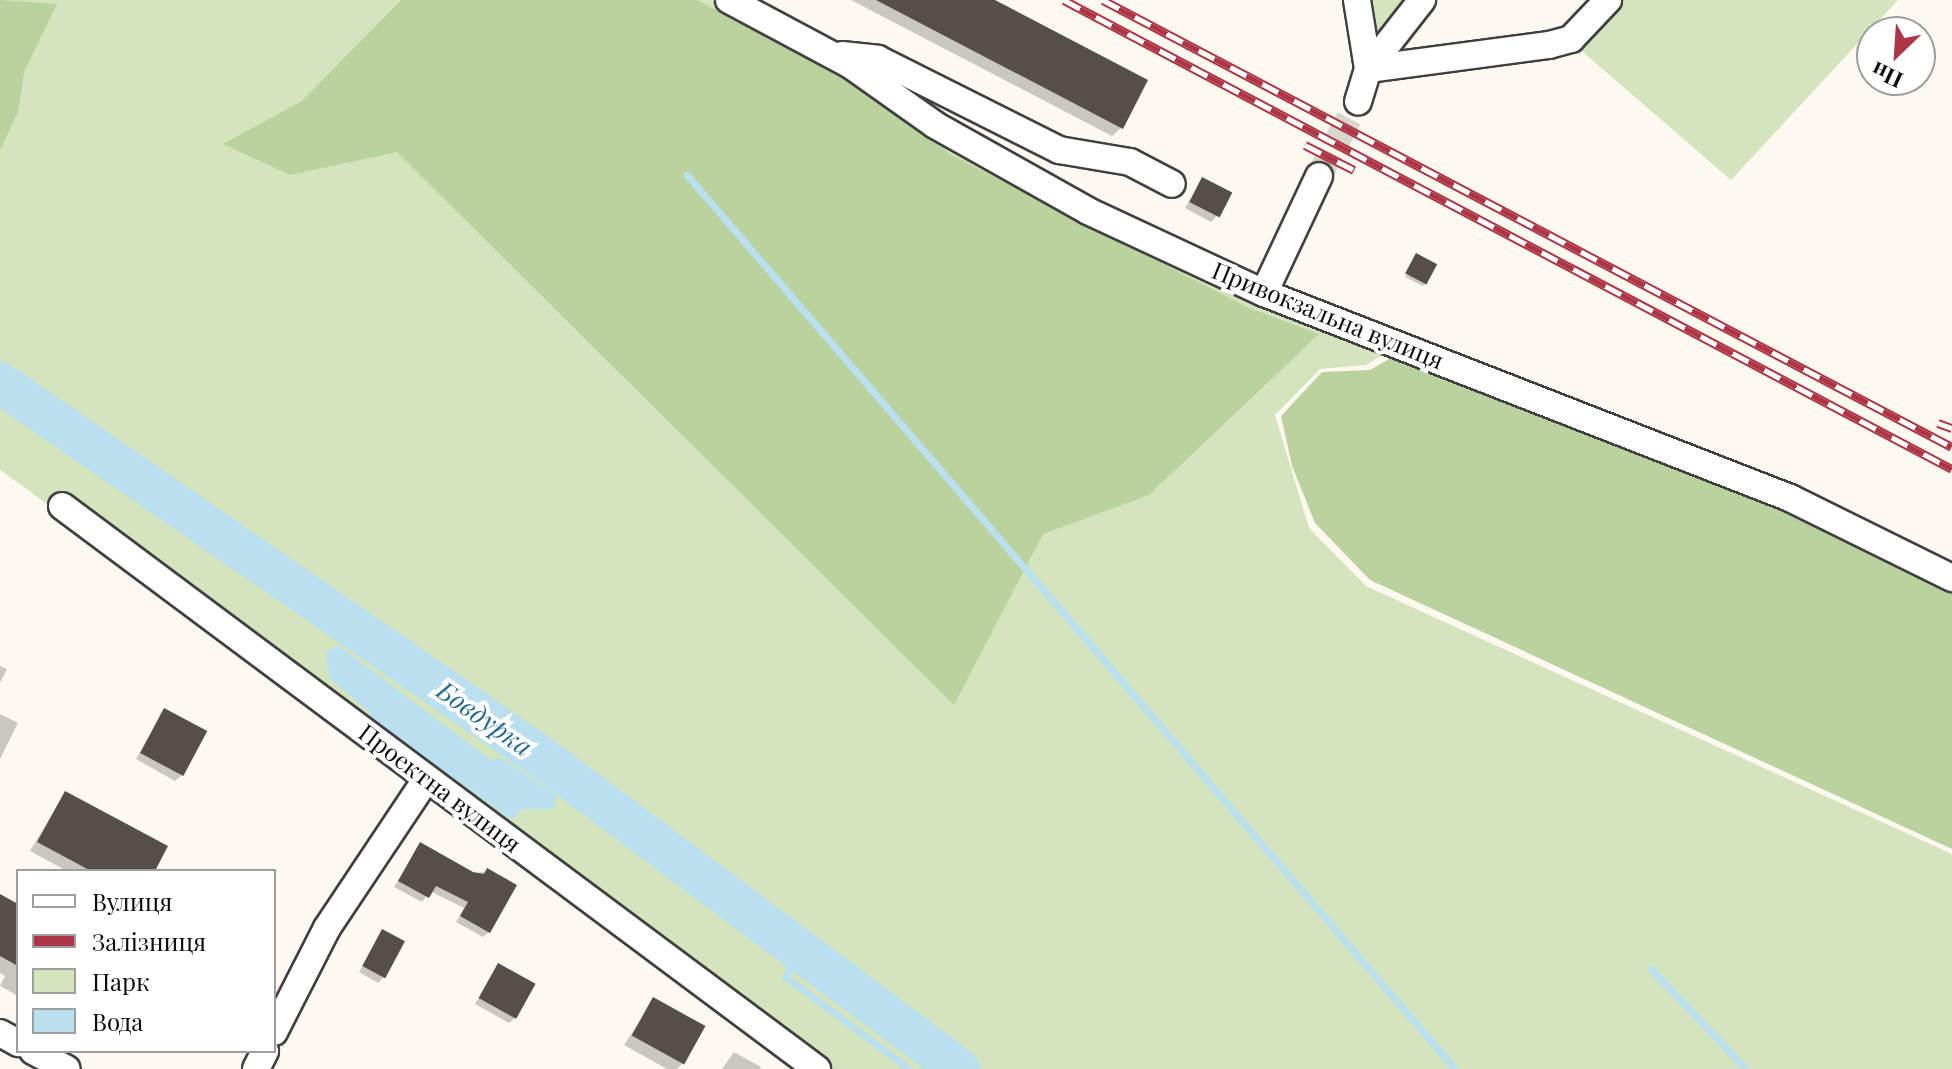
<!DOCTYPE html>
<html>
<head>
<meta charset="utf-8">
<style>
	body { margin:0 }
	#map { position:relative; width:1952px; height:1069px; overflow:hidden; background:#fdf9f0; font-family:"Playfair Display",serif }
	div>[style] { position:absolute }
	.green>* { inset:0; background:#d4e4bd }
	.forest>* { inset:0; background:#bad39e }
	.water>* { inset:0; background:#badfef }
	.shadow>* { inset:0; background:#0003 }
	.stream>* { height:7px; margin:-3.5px; padding:0 3.5px; transform-origin:3.5px; border-radius:3.5px; background:#badfef }
	.river>* { height:42px; margin:-21px; padding:0 21px; transform-origin:21px; border-radius:21px; background:#badfef }
	.building>* { inset:0; background:#554e4b; transform-origin:0 0 }
	.minor-tunnel>* { height:26px; margin-top:-13px; transform-origin:0; background:repeating-linear-gradient(90deg,#d9d6ce 0 26px,transparent 0 39px) }
	.roads { filter:drop-shadow(2px 0 #404040) drop-shadow(-2px 0 #404040) drop-shadow(0 2px #404040) drop-shadow(0 -2px #404040) }
	.minor>* { height:26px; margin:-13px; padding:0 13px; transform-origin:13px; border-radius:13px; background:#fff }
	.rail>* { height:9px; margin-top:-4.5px; transform-origin:0; background:repeating-linear-gradient(90deg,#fff 0 18px,#ae3545 0 36px); box-sizing:border-box; border-block:2px solid #ae3545 }
	span { translate:-50% -50%; white-space:nowrap; text-align:center; line-height:1.15; -webkit-text-stroke:8px #fff; paint-order:stroke }
	.street-label { font-size:24px; color:#0d0d0d }
	.water-label { font-size:26px; color:#256a91; font-style:italic }
	.legend { position:absolute; left:16px; top:869px; width:260px; height:184px; box-sizing:border-box; background:#fff; border:2px solid #9e9e9e; margin:0; padding:10px 14px; list-style:none; font-size:24px; color:#0d0d0d }
	.legend li { display:flex; align-items:center; gap:16px; height:40px }
	.legend b { width:40px; border:2px solid #9e9e9e }
	.north { position:absolute; left:1856px; top:16px; width:80px; height:80px; box-sizing:border-box; background:#fff; border:2px solid #9e9e9e; border-radius:50%; rotate:205deg; font-size:22px; font-weight:700; line-height:32px; text-align:center; color:#0d0d0d }
	.north::after { content:''; display:block; margin:auto; width:28px; height:36px; background:#ae3545; clip-path:polygon(50% 0,100% 100%,50% 72%,0 100%) }
</style>
</head>
<body>
<div id="map">
	<div class="green">
		<i style="clip-path:polygon(0 0,711px 0,1387px 352px,1366px 365px,1320px 369px,1275px 415px,1309px 528px,1366px 586px,1952px 854px,1952px 1069px,829px 1069px,63px 492px,54px 509px,0 470px)"></i>
		<i style="clip-path:polygon(1357px 0,1422px 0,1368px 69px)"></i>
		<i style="clip-path:polygon(1621px 0,1898px 0,1731px 180px,1577px 47px)"></i>
	</div>
	<div class="forest">
		<i style="clip-path:polygon(0 0,57px 4px,24px 72px,18px 112px,0 150px)"></i>
		<i style="clip-path:polygon(401px 0,697px 0,873px 93px,950px 154px,1249px 308px,1319px 334px,1149px 495px,1043px 534px,954px 705px,397px 152px,290px 175px,223px 144px,302px 101px)"></i>
		<i style="clip-path:polygon(1396px 355px,1787px 506px,1952px 588px,1952px 849px,1370px 580px,1315px 523px,1292px 466px,1281px 416px,1322px 372px,1370px 370px)"></i>
	</div>
	<div class="water">
		<i style="clip-path:polygon(339px 646px,491px 760px,502px 758px,556px 795px,554px 809px,522px 809px,512px 820px,372px 720px,367px 710px,329px 678px,326px 651px)"></i>
	</div>
	<div class="shadow">
		<i style="clip-path:polygon(851px 0,991px 0,1121px 128px,1112px 136px)"></i>
		<i style="clip-path:polygon(1202px 179px,1216px 217px,1211px 222px,1185px 208px)"></i>
		<i style="clip-path:polygon(1414px 258px,1425px 284px,1423px 286px,1405px 277px)"></i>
		<i style="clip-path:polygon(0 666px,7px 669px,0 683px)"></i>
		<i style="clip-path:polygon(165px 710px,181px 776px,175px 781px,136px 759px)"></i>
		<i style="clip-path:polygon(0 714px,18px 723px,0 759px)"></i>
		<i style="clip-path:polygon(65px 793px,152px 871px,67px 871px,30px 851px)"></i>
		<i style="clip-path:polygon(421px 845px,472px 874px,487px 871px,489px 932px,483px 937px,456px 922px,464px 908px,430px 891px,422px 902px,394px 887px)"></i>
		<i style="clip-path:polygon(0 897px,18px 907px,18px 996px,0 986px,5px 976px,0 973px)"></i>
		<i style="clip-path:polygon(382px 931px,384px 977px,378px 983px,359px 972px)"></i>
		<i style="clip-path:polygon(499px 966px,515px 1018px,509px 1023px,475px 1004px)"></i>
		<i style="clip-path:polygon(654px 999px,682px 1064px,677px 1069px,667px 1069px,624px 1045px)"></i>
		<i style="clip-path:polygon(734px 1052px,761px 1067px,760px 1069px,722px 1069px)"></i>
	</div>
	<div class="stream">
		<i style="left:687px;top:175px;width:1179px;rotate:49.34deg"></i>
		<i style="left:796px;top:948px;width:31px;rotate:109deg"></i>
		<i style="left:786px;top:977px;width:154px;rotate:36.8deg"></i>
		<i style="left:1651px;top:969px;width:138px;rotate:46.5deg"></i>
	</div>
	<div class="river">
		<i style="left:0;top:383px;width:653px;rotate:34.64deg"></i>
		<i style="left:537px;top:754px;width:527px;rotate:36.74deg"></i>
	</div>
	<div class="building">
		<i style="clip-path:polygon(876px 0,995px 0,1148px 80px,1123px 129px)"></i>
		<i style="left:1202px;top:177px;width:34px;height:28px;rotate:27deg"></i>
		<i style="left:1416px;top:253px;width:24px;height:23px;rotate:28deg"></i>
		<i style="left:164px;top:708px;width:49px;height:51px;rotate:28deg"></i>
		<i style="clip-path:polygon(65px 791px,168px 846px,155px 871px,91px 871px,37px 842px)"></i>
		<i style="clip-path:polygon(420px 842px,473px 872px,484px 874px,487px 868px,517px 885px,490px 933px,460px 916px,468px 902px,436px 886px,429px 898px,398px 881px)"></i>
		<i style="clip-path:polygon(0 894px,18px 904px,18px 966px,0 956px)"></i>
		<i style="left:382px;top:929px;width:26px;height:42px;rotate:28deg"></i>
		<i style="left:498px;top:963px;width:43px;height:40px;rotate:29deg"></i>
		<i style="left:653px;top:997px;width:60px;height:44px;rotate:29deg"></i>
	</div>
	<div class="minor-tunnel">
		<i style="left:1319px;top:176px;width:85px;rotate:-62.5deg"></i>
	</div>
	<div class="roads">
		<div class="minor">
			<i style="left:729px;top:0;width:136px;rotate:28.1deg"></i>
			<i style="left:849px;top:64px;width:105px;rotate:35.3deg"></i>
			<i style="left:935px;top:125px;width:176px;rotate:29.3deg"></i>
			<i style="left:1088px;top:211px;width:194px;rotate:25deg"></i>
			<i style="left:1264px;top:293px;width:565px;rotate:21.29deg"></i>
			<i style="left:1790px;top:498px;width:181px;rotate:26.3deg"></i>
			<i style="left:1357px;top:0;width:70px;rotate:80.9deg"></i>
			<i style="left:1368px;top:69px;width:34px;rotate:107deg"></i>
			<i style="left:842px;top:55px;width:36px;rotate:6deg"></i>
			<i style="left:878px;top:59px;width:203px;rotate:26.7deg"></i>
			<i style="left:1059px;top:150px;width:72px;rotate:9.6deg"></i>
			<i style="left:1130px;top:162px;width:47px;rotate:27.6deg"></i>
			<i style="left:1368px;top:69px;width:183px;rotate:-7.6deg"></i>
			<i style="left:1549px;top:45px;width:23px;rotate:-15deg"></i>
			<i style="left:1571px;top:39px;width:54px;rotate:-46.5deg"></i>
			<i style="left:1368px;top:69px;width:88px;rotate:-52deg"></i>
			<i style="left:1264px;top:293px;width:129px;rotate:-64.8deg"></i>
			<i style="left:62px;top:506px;width:942px;rotate:36.71deg"></i>
			<i style="left:274px;top:1032px;width:117px;rotate:-63deg"></i>
			<i style="left:327px;top:928px;width:180px;rotate:-56.3deg"></i>
			<i style="left:0;top:1033px;width:21px;rotate:29deg"></i>
			<i style="left:33px;top:1051px;width:38px;rotate:28deg"></i>
			<i style="left:256px;top:1069px;width:20px;rotate:-63deg"></i>
		</div>
	</div>
	<div class="rail">
		<i style="left:1064px;top:0;width:1004px;rotate:27.84deg"></i>
		<i style="left:1103px;top:0;width:959px;rotate:27.77deg"></i>
		<i style="left:1305px;top:145px;width:55px;rotate:27deg"></i>
		<i style="left:1938px;top:423px;width:15px;rotate:20deg"></i>
	</div>
	<div class="street-label">
		<span style="left:1328px;top:315px;rotate:22deg">Привокзальна вулиця</span>
		<span style="left:440px;top:788px;rotate:37deg">Проектна вулиця</span>
	</div>
	<div class="water-label">
		<span style="left:485px;top:718px;rotate:35deg">Бовдурка</span>
	</div>
	<ul class="legend">
	<li><b style="height:10px;background:#fff"></b>Вулиця</li>
	<li><b style="height:10px;background:#ae3545"></b>Залізниця</li>
	<li><b style="height:22px;background:#d4e4bd"></b>Парк</li>
	<li><b style="height:22px;background:#badfef"></b>Вода</li>
	</ul>
	<div class="north">Пн</div>
</div>
</body>
</html>
